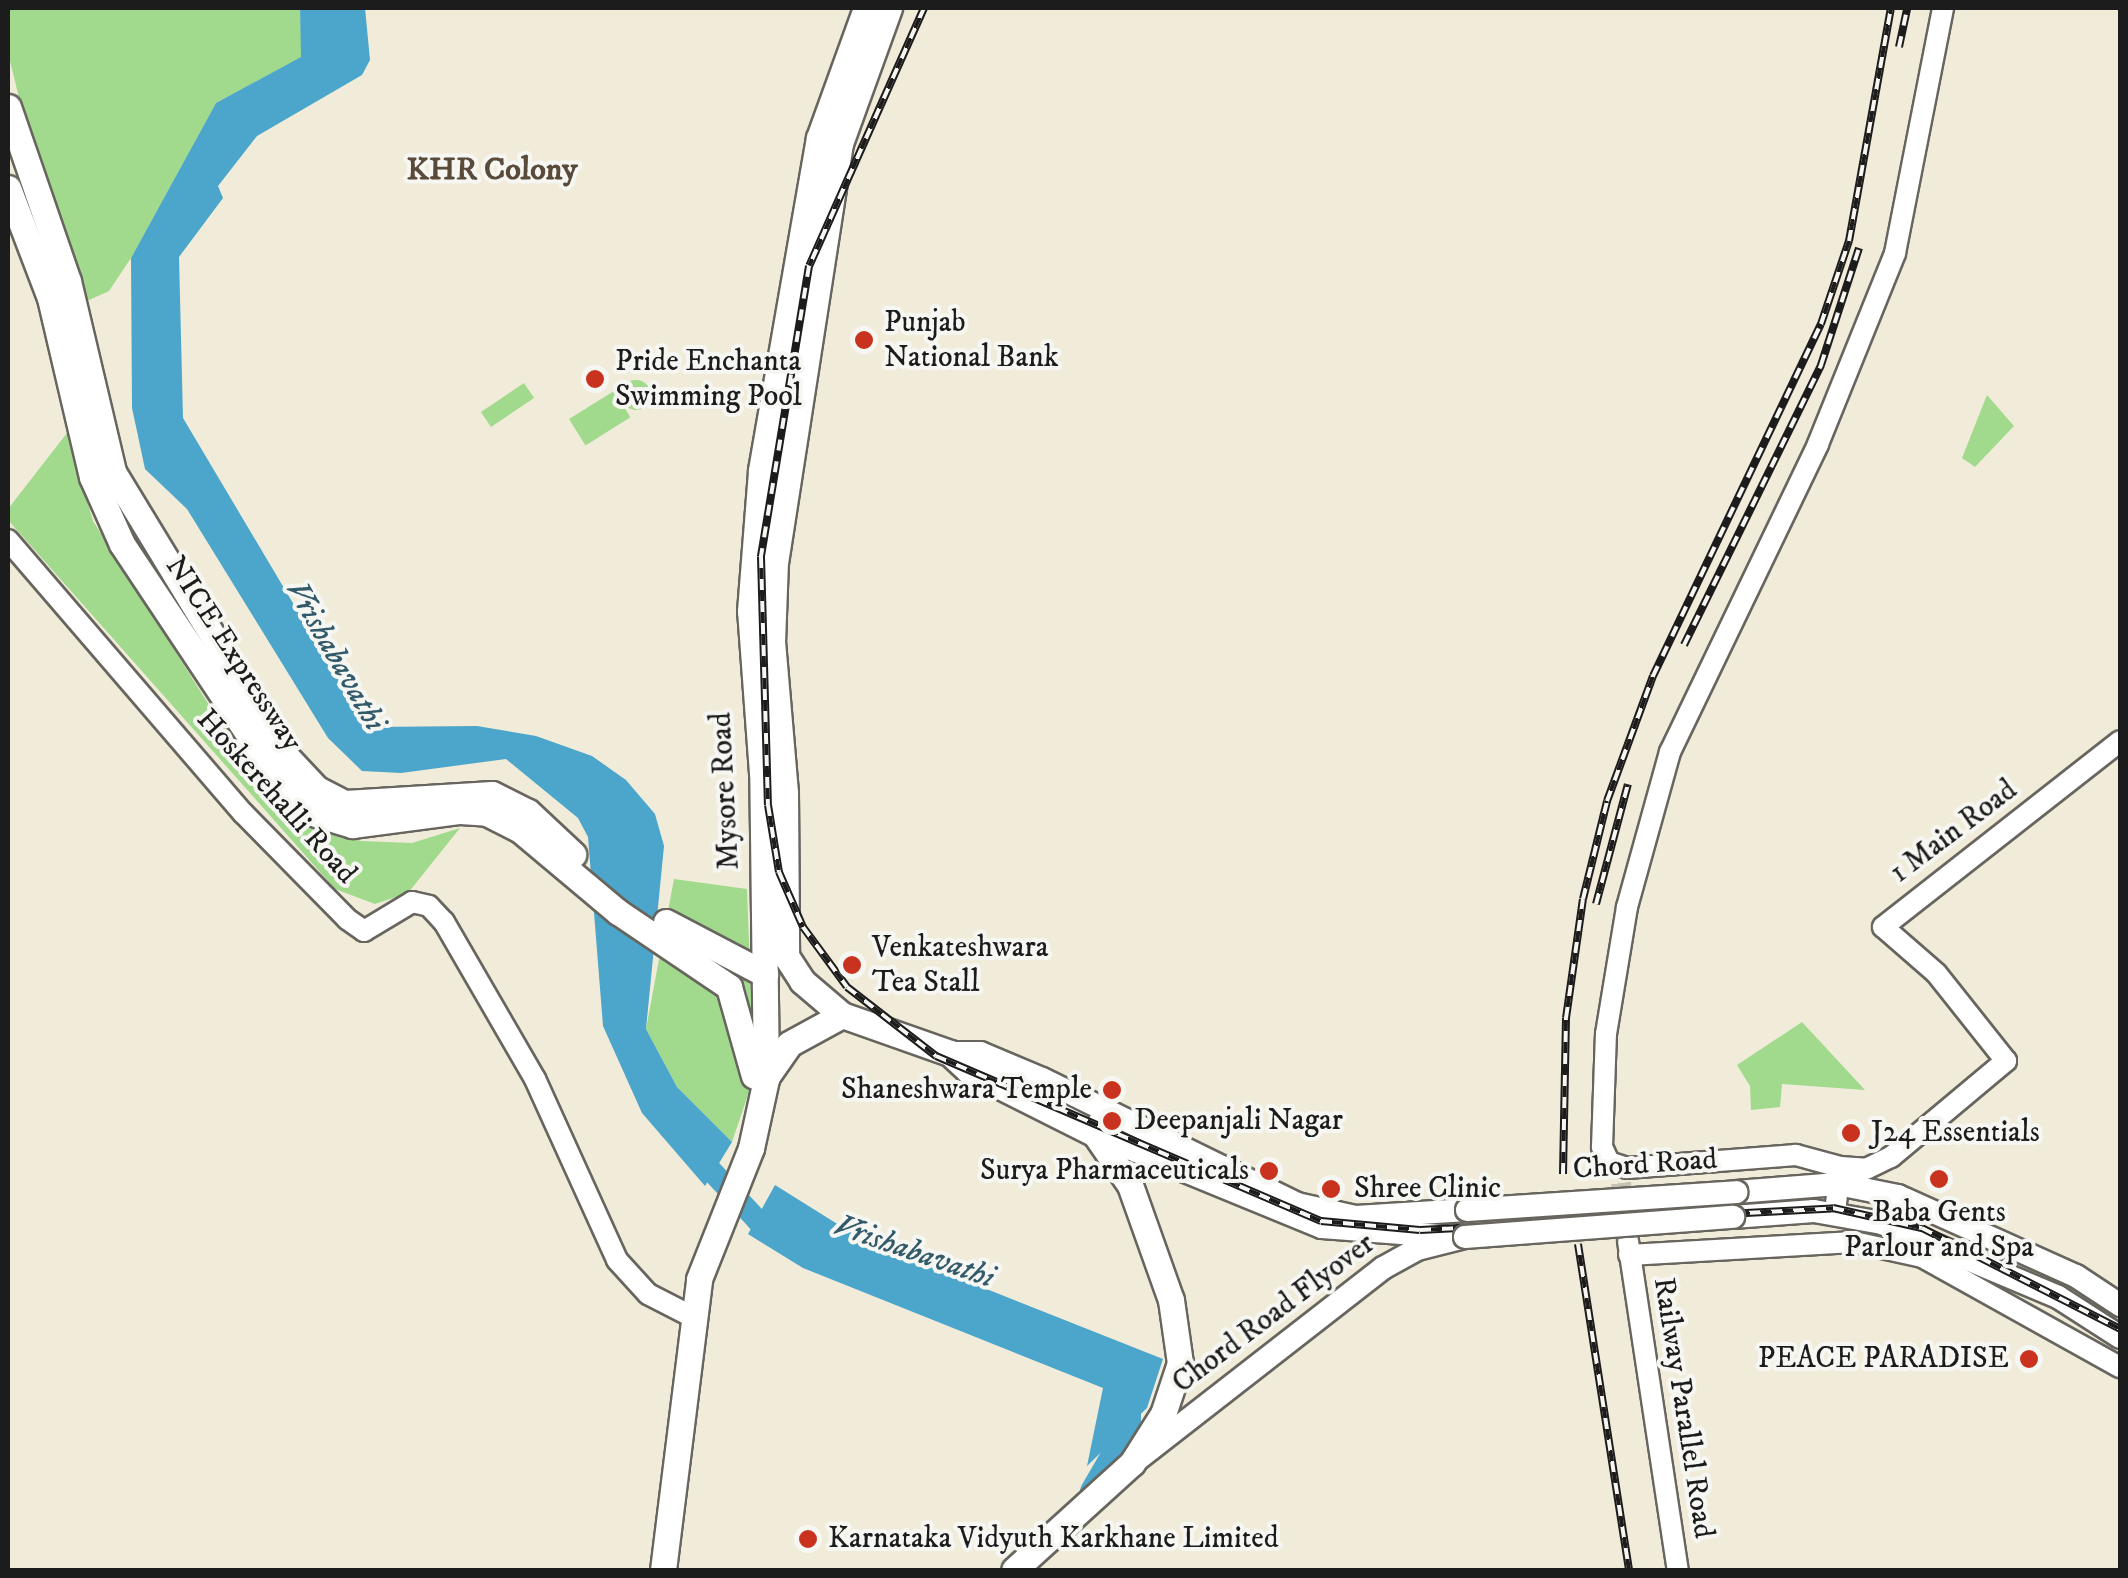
<!DOCTYPE html>
<html>
<head>
<meta charset="utf-8">
<style>
	body { margin:0 }
	#map { position:relative; width:2128px; height:1578px; overflow:hidden; background:#f1ecd9; font-family:"IM FELL DW Pica",serif }
	div>[style] { position:absolute }
	.green>* { inset:0; background:#a1da8d; transform-origin:0 0 }
	.round { border-radius:50% }
	.water>* { inset:0; background:#4ca5ca }
	.river>* { height:22px; margin:-11px; padding:0 11px; transform-origin:11px; border-radius:11px; background:#4ca5ca }
	.secondary-tunnel>* { height:20px; margin-top:-10px; transform-origin:0; background:repeating-linear-gradient(90deg,#c6c2b3 0 20px,transparent 0 30px) }
	.roads { filter:drop-shadow(2px 0 #67655e) drop-shadow(-2px 0 #67655e) drop-shadow(0 2px #67655e) drop-shadow(0 -2px #67655e) }
	.secondary>* { height:20px; margin:-10px; padding:0 10px; transform-origin:10px; border-radius:10px; background:#fff }
	.primary>* { height:22px; margin:-11px; padding:0 11px; transform-origin:11px; border-radius:11px; background:#fff }
	.highway>* { height:25px; margin:-12.5px; padding:0 12.5px; transform-origin:12.5px; border-radius:12.5px; background:#fff }
	.rail>* { height:8px; margin-top:-4px; transform-origin:0; background:repeating-linear-gradient(90deg,#f6f6f2 0 11px,#1c1c1c 0 22px); box-sizing:border-box; border-block:2px solid #1c1c1c }
	.bridges { filter:drop-shadow(2px 0 #67655e) drop-shadow(-2px 0 #67655e) drop-shadow(0 2px #67655e) drop-shadow(0 -2px #67655e) }
	.primary-bridge>* { height:22px; margin:-11px; padding:0 11px; transform-origin:11px; border-radius:11px; background:#fff }
	.dots>* { width:28px; height:28px; translate:-50% -50%; box-sizing:border-box; border:5px solid #f6f6f2; border-radius:50% }
	span { translate:-50% -50%; white-space:nowrap; text-align:center; line-height:1.15; -webkit-text-stroke:8px #f6f6f2; paint-order:stroke }
	.poi-label { font-size:30px; color:#1c1c1c }
	.left { translate:0 -50%; text-align:left }
	.right { translate:-100% -50%; text-align:right }
	.street-label { font-size:30px; color:#1c1c1c }
	.neighbourhood-label { font-size:32px; color:#594a39; font-weight:700 }
	.water-label { font-size:32px; color:#325a6a; font-style:italic }
	.frame { position:absolute; inset:0; border:10px solid #1c1c1c; pointer-events:none }
</style>
</head>
<body>
<div id="map">
	<div class="green">
		<i style="clip-path:polygon(8px 8px,300px 8px,302px 57px,216px 103px,131px 258px,109px 291px,87px 301px,26px 126px,8px 53px)"></i>
		<i class="round" style="left:621px;top:380px;width:30px;height:30px"></i>
		<i style="left:524px;top:383px;width:18px;height:52px;rotate:56deg"></i>
		<i style="left:614px;top:391px;width:31px;height:53px;rotate:58deg"></i>
		<i style="clip-path:polygon(1987px 395px,2014px 426px,1975px 467px,1962px 458px)"></i>
		<i style="clip-path:polygon(67px 433px,93px 521px,216px 716px,281px 795px,331px 831px,361px 841px,412px 843px,460px 828px,408px 893px,375px 904px,335px 889px,8px 520px,8px 509px)"></i>
		<i style="clip-path:polygon(674px 879px,747px 889px,754px 1077px,732px 1142px,677px 1087px,646px 1029px)"></i>
		<i style="clip-path:polygon(1802px 1022px,1865px 1090px,1782px 1084px,1780px 1107px,1751px 1110px,1750px 1086px,1737px 1065px)"></i>
	</div>
	<div class="water">
		<i style="clip-path:polygon(300px 8px,365px 8px,370px 60px,362px 75px,257px 136px,218px 186px,223px 198px,179px 257px,183px 418px,363px 721px,371px 727px,477px 726px,536px 736px,592px 756px,626px 780px,655px 814px,664px 846px,646px 1029px,677px 1087px,732px 1142px,705px 1186px,642px 1113px,603px 1026px,588px 837px,578px 818px,506px 759px,401px 773px,362px 771px,328px 738px,187px 509px,145px 469px,132px 408px,131px 258px,216px 103px,301px 57px)"></i>
		<i style="clip-path:polygon(775px 1185px,863px 1240px,1163px 1359px,1147px 1408px,1087px 1466px,1103px 1388px,803px 1268px,748px 1234px)"></i>
	</div>
	<div class="river">
		<i style="left:693px;top:1151px;width:96px;rotate:47.1deg"></i>
		<i style="left:758px;top:1221px;width:28px;rotate:30deg"></i>
		<i style="left:1091px;top:1491px;width:78px;rotate:-59.8deg"></i>
		<i style="left:1130px;top:1424px;width:30px;rotate:-90deg"></i>
	</div>
	<div class="secondary-tunnel">
		<i style="left:1621px;top:1183px;width:58px;rotate:83.1deg"></i>
	</div>
	<div class="roads">
		<div class="secondary">
			<i style="left:8px;top:540px;width:360px;rotate:49.3deg"></i>
			<i style="left:243px;top:813px;width:148px;rotate:45.5deg"></i>
			<i style="left:347px;top:919px;width:21px;rotate:35deg"></i>
			<i style="left:364px;top:931px;width:56px;rotate:-31.1deg"></i>
			<i style="left:412px;top:902px;width:17px;rotate:13deg"></i>
			<i style="left:429px;top:906px;width:22px;rotate:47deg"></i>
			<i style="left:444px;top:922px;width:181px;rotate:59.9deg"></i>
			<i style="left:535px;top:1079px;width:199px;rotate:65.6deg"></i>
			<i style="left:617px;top:1260px;width:46px;rotate:47.6deg"></i>
			<i style="left:648px;top:1294px;width:51px;rotate:27.1deg"></i>
			<i style="left:1840px;top:1167px;width:46px;rotate:-164.7deg"></i>
			<i style="left:1796px;top:1155px;width:169px;rotate:175.6deg"></i>
			<i style="left:1627px;top:1168px;width:19px;rotate:-162deg"></i>
			<i style="left:1609px;top:1162px;width:17px;rotate:-115deg"></i>
			<i style="left:1602px;top:1147px;width:113px;rotate:-88deg"></i>
			<i style="left:1606px;top:1034px;width:129px;rotate:-80.6deg"></i>
			<i style="left:1627px;top:907px;width:161px;rotate:-74.5deg"></i>
			<i style="left:1670px;top:752px;width:342px;rotate:-64.3deg"></i>
			<i style="left:1818px;top:444px;width:206px;rotate:-68deg"></i>
			<i style="left:1895px;top:253px;width:250px;rotate:-78.9deg"></i>
			<i style="left:1835px;top:1213px;width:46px;rotate:-83.8deg"></i>
			<i style="left:1840px;top:1167px;width:26px;rotate:4deg"></i>
			<i style="left:1866px;top:1169px;width:28px;rotate:-26deg"></i>
			<i style="left:1891px;top:1157px;width:150px;rotate:-39.9deg"></i>
			<i style="left:2006px;top:1061px;width:112px;rotate:-128.5deg"></i>
			<i style="left:1936px;top:973px;width:70px;rotate:-139deg"></i>
			<i style="left:1883px;top:927px;width:301px;rotate:-38.1deg"></i>
			<i style="left:1628px;top:1241px;width:333px;rotate:81.4deg"></i>
			<i style="left:1629px;top:1255px;width:225px;rotate:-3.3deg"></i>
			<i style="left:1854px;top:1242px;width:70px;rotate:12.4deg"></i>
			<i style="left:1922px;top:1257px;width:227px;rotate:29.1deg"></i>
		</div>
		<div class="primary">
			<i style="left:950px;top:1053px;width:30px"></i>
			<i style="left:980px;top:1053px;width:67px;rotate:22.8deg"></i>
			<i style="left:1042px;top:1079px;width:284px;rotate:26.1deg"></i>
			<i style="left:1297px;top:1204px;width:60px;rotate:12.4deg"></i>
			<i style="left:1356px;top:1217px;width:111px;rotate:-3.6deg"></i>
			<i style="left:1095px;top:1134px;width:245px;rotate:22.3deg"></i>
			<i style="left:1322px;top:1227px;width:119px;rotate:4.3deg"></i>
			<i style="left:1736px;top:1192px;width:102px;rotate:-4.5deg"></i>
			<i style="left:1838px;top:1184px;width:61px;rotate:11.3deg"></i>
			<i style="left:1898px;top:1196px;width:195px;rotate:24.2deg"></i>
			<i style="left:2076px;top:1276px;width:53px;rotate:33.4deg"></i>
			<i style="left:1733px;top:1217px;width:81px;rotate:-4.2deg"></i>
			<i style="left:1814px;top:1211px;width:69px;rotate:10deg"></i>
			<i style="left:1882px;top:1223px;width:191px;rotate:22.8deg"></i>
			<i style="left:2058px;top:1297px;width:74px;rotate:32.8deg"></i>
			<i style="left:1139px;top:1458px;width:309px;rotate:-37.9deg"></i>
			<i style="left:1383px;top:1268px;width:39px;rotate:-29deg"></i>
			<i style="left:1417px;top:1249px;width:49px;rotate:-14deg"></i>
		</div>
		<div class="highway">
			<i style="left:889px;top:8px;width:144px;rotate:109.9deg"></i>
			<i style="left:840px;top:143px;width:423px;rotate:98.8deg"></i>
			<i style="left:775px;top:561px;width:80px;rotate:92.1deg"></i>
			<i style="left:772px;top:641px;width:153px;rotate:85.1deg"></i>
			<i style="left:785px;top:793px;width:163px;rotate:89.6deg"></i>
			<i style="left:786px;top:956px;width:30px;rotate:57deg"></i>
			<i style="left:802px;top:981px;width:52px;rotate:40.4deg"></i>
			<i style="left:842px;top:1015px;width:114px;rotate:19.4deg"></i>
			<i style="left:950px;top:1053px;width:25px;rotate:43deg"></i>
			<i style="left:968px;top:1070px;width:142px;rotate:26.7deg"></i>
			<i style="left:1095px;top:1134px;width:62px;rotate:55.5deg"></i>
			<i style="left:1130px;top:1185px;width:122px;rotate:70.4deg"></i>
			<i style="left:1171px;top:1300px;width:64px;rotate:81.9deg"></i>
			<i style="left:1180px;top:1363px;width:54px;rotate:108.4deg"></i>
			<i style="left:1163px;top:1414px;width:58px;rotate:122.3deg"></i>
			<i style="left:1132px;top:1463px;width:159px;rotate:137.8deg"></i>
			<i style="left:8px;top:107px;width:184px;rotate:71deg"></i>
			<i style="left:68px;top:281px;width:196px;rotate:76.7deg"></i>
			<i style="left:113px;top:472px;width:331px;rotate:58.7deg"></i>
			<i style="left:285px;top:755px;width:47px;rotate:46.7deg"></i>
			<i style="left:317px;top:789px;width:31px;rotate:27deg"></i>
			<i style="left:345px;top:803px;width:147px;rotate:-3.5deg"></i>
			<i style="left:492px;top:794px;width:40px;rotate:26.6deg"></i>
			<i style="left:528px;top:812px;width:62px;rotate:43deg"></i>
			<i style="left:8px;top:188px;width:118px;rotate:69.1deg"></i>
			<i style="left:50px;top:298px;width:184px;rotate:76.8deg"></i>
			<i style="left:92px;top:477px;width:73px;rotate:65.9deg"></i>
			<i style="left:122px;top:544px;width:293px;rotate:56.4deg"></i>
			<i style="left:284px;top:788px;width:41px;rotate:39.1deg"></i>
			<i style="left:316px;top:814px;width:38px;rotate:17deg"></i>
			<i style="left:352px;top:825px;width:109px;rotate:-7.4deg"></i>
			<i style="left:460px;top:811px;width:27px;rotate:4deg"></i>
			<i style="left:487px;top:813px;width:36px;rotate:27deg"></i>
			<i style="left:519px;top:829px;width:129px;rotate:40deg"></i>
			<i style="left:618px;top:912px;width:134px;rotate:34deg"></i>
			<i style="left:729px;top:987px;width:92px;rotate:74.3deg"></i>
			<i style="left:666px;top:922px;width:112px;rotate:27.7deg"></i>
			<i style="left:767px;top:1076px;width:39px;rotate:-55deg"></i>
			<i style="left:789px;top:1044px;width:60px;rotate:-28.7deg"></i>
			<i style="left:1095px;top:1134px;width:26px;rotate:-65deg"></i>
			<i style="left:663px;top:1570px;width:293px;rotate:-82.9deg"></i>
			<i style="left:699px;top:1279px;width:141px;rotate:-68.3deg"></i>
			<i style="left:751px;top:1148px;width:71px;rotate:-77.7deg"></i>
			<i style="left:766px;top:1079px;width:306px;rotate:-90.7deg"></i>
			<i style="left:762px;top:773px;width:162px;rotate:-94.2deg"></i>
			<i style="left:750px;top:611px;width:141px;rotate:-85.5deg"></i>
			<i style="left:761px;top:470px;width:337px;rotate:-80.1deg"></i>
			<i style="left:819px;top:138px;width:138px;rotate:-70.1deg"></i>
		</div>
	</div>
	<div class="rail">
		<i style="left:924px;top:8px;width:282px;rotate:114deg"></i>
		<i style="left:809px;top:266px;width:295px;rotate:99.4deg"></i>
		<i style="left:761px;top:557px;width:248px;rotate:88.4deg"></i>
		<i style="left:768px;top:805px;width:68px;rotate:80.7deg"></i>
		<i style="left:779px;top:872px;width:60px;rotate:66.4deg"></i>
		<i style="left:803px;top:927px;width:74px;rotate:53.7deg"></i>
		<i style="left:847px;top:987px;width:113px;rotate:37.8deg"></i>
		<i style="left:936px;top:1056px;width:419px;rotate:23.2deg"></i>
		<i style="left:1321px;top:1221px;width:99px;rotate:5.2deg"></i>
		<i style="left:1420px;top:1230px;width:414px;rotate:-3deg"></i>
		<i style="left:1833px;top:1208px;width:91px;rotate:12.7deg"></i>
		<i style="left:1922px;top:1228px;width:222px;rotate:27deg"></i>
		<i style="left:1899px;top:47px;width:40px;rotate:-78deg"></i>
		<i style="left:1684px;top:645px;width:312px;rotate:-63.9deg"></i>
		<i style="left:1821px;top:365px;width:123px;rotate:-72deg"></i>
		<i style="left:1596px;top:904px;width:124px;rotate:-75.1deg"></i>
		<i style="left:1563px;top:1174px;width:156px;rotate:-88.9deg"></i>
		<i style="left:1566px;top:1018px;width:120px;rotate:-81.9deg"></i>
		<i style="left:1583px;top:899px;width:101px;rotate:-76.2deg"></i>
		<i style="left:1607px;top:801px;width:133px;rotate:-69.8deg"></i>
		<i style="left:1653px;top:676px;width:390px;rotate:-64.5deg"></i>
		<i style="left:1821px;top:324px;width:88px;rotate:-71.4deg"></i>
		<i style="left:1849px;top:241px;width:237px;rotate:-79.8deg"></i>
		<i style="left:1578px;top:1244px;width:330px;rotate:81.1deg"></i>
	</div>
	<div class="bridges">
		<div class="primary-bridge">
			<i style="left:1467px;top:1210px;width:270px;rotate:-3.8deg"></i>
			<i style="left:1465px;top:1237px;width:269px;rotate:-4.3deg"></i>
		</div>
	</div>
	<div class="dots">
		<i style="left:864px;top:340px;background:#c8321e"></i>
		<i style="left:595px;top:379px;background:#c8321e"></i>
		<i style="left:852px;top:965px;background:#c8321e"></i>
		<i style="left:1112px;top:1090px;background:#c8321e"></i>
		<i style="left:1112px;top:1121px;background:#c8321e"></i>
		<i style="left:1851px;top:1133px;background:#c8321e"></i>
		<i style="left:1269px;top:1171px;background:#c8321e"></i>
		<i style="left:1939px;top:1179px;background:#c8321e"></i>
		<i style="left:1331px;top:1189px;background:#c8321e"></i>
		<i style="left:2029px;top:1359px;background:#c8321e"></i>
		<i style="left:808px;top:1539px;background:#c8321e"></i>
	</div>
	<div class="poi-label">
		<span class="left" style="left:884px;top:340px">Punjab<br>National Bank</span>
		<span class="left" style="left:615px;top:379px">Pride Enchanta<br>Swimming Pool</span>
		<span class="left" style="left:872px;top:965px">Venkateshwara<br>Tea Stall</span>
		<span class="right" style="left:1092px;top:1090px">Shaneshwara Temple</span>
		<span class="left" style="left:1134px;top:1121px">Deepanjali Nagar</span>
		<span class="left" style="left:1871px;top:1133px">J24 Essentials</span>
		<span class="right" style="left:1249px;top:1171px">Surya Pharmaceuticals</span>
		<span class="left" style="left:1354px;top:1189px">Shree Clinic</span>
		<span style="left:1939px;top:1230px">Baba Gents<br>Parlour and Spa</span>
		<span class="right" style="left:2009px;top:1359px">PEACE PARADISE</span>
		<span class="left" style="left:828px;top:1539px">Karnataka Vidyuth Karkhane Limited</span>
	</div>
	<div class="street-label">
		<span style="left:233px;top:654px;rotate:57deg">NICE Expressway</span>
		<span style="left:726px;top:791px;rotate:-93deg">Mysore Road</span>
		<span style="left:276px;top:797px;rotate:48deg">Hoskerehalli Road</span>
		<span style="left:1954px;top:832px;rotate:-37deg">1 Main Road</span>
		<span style="left:1645px;top:1165px;rotate:-4deg">Chord Road</span>
		<span style="left:1274px;top:1314px;rotate:-37deg">Chord Road Flyover</span>
		<span style="left:1683px;top:1408px;rotate:81deg">Railway Parallel Road</span>
	</div>
	<div class="neighbourhood-label">
		<span style="left:492px;top:170px">KHR Colony</span>
	</div>
	<div class="water-label">
		<span style="left:335px;top:656px;rotate:60deg">Vrishabavathi</span>
		<span style="left:914px;top:1252px;rotate:19deg">Vrishabavathi</span>
	</div>
	<div class="frame"></div>
</div>
</body>
</html>
